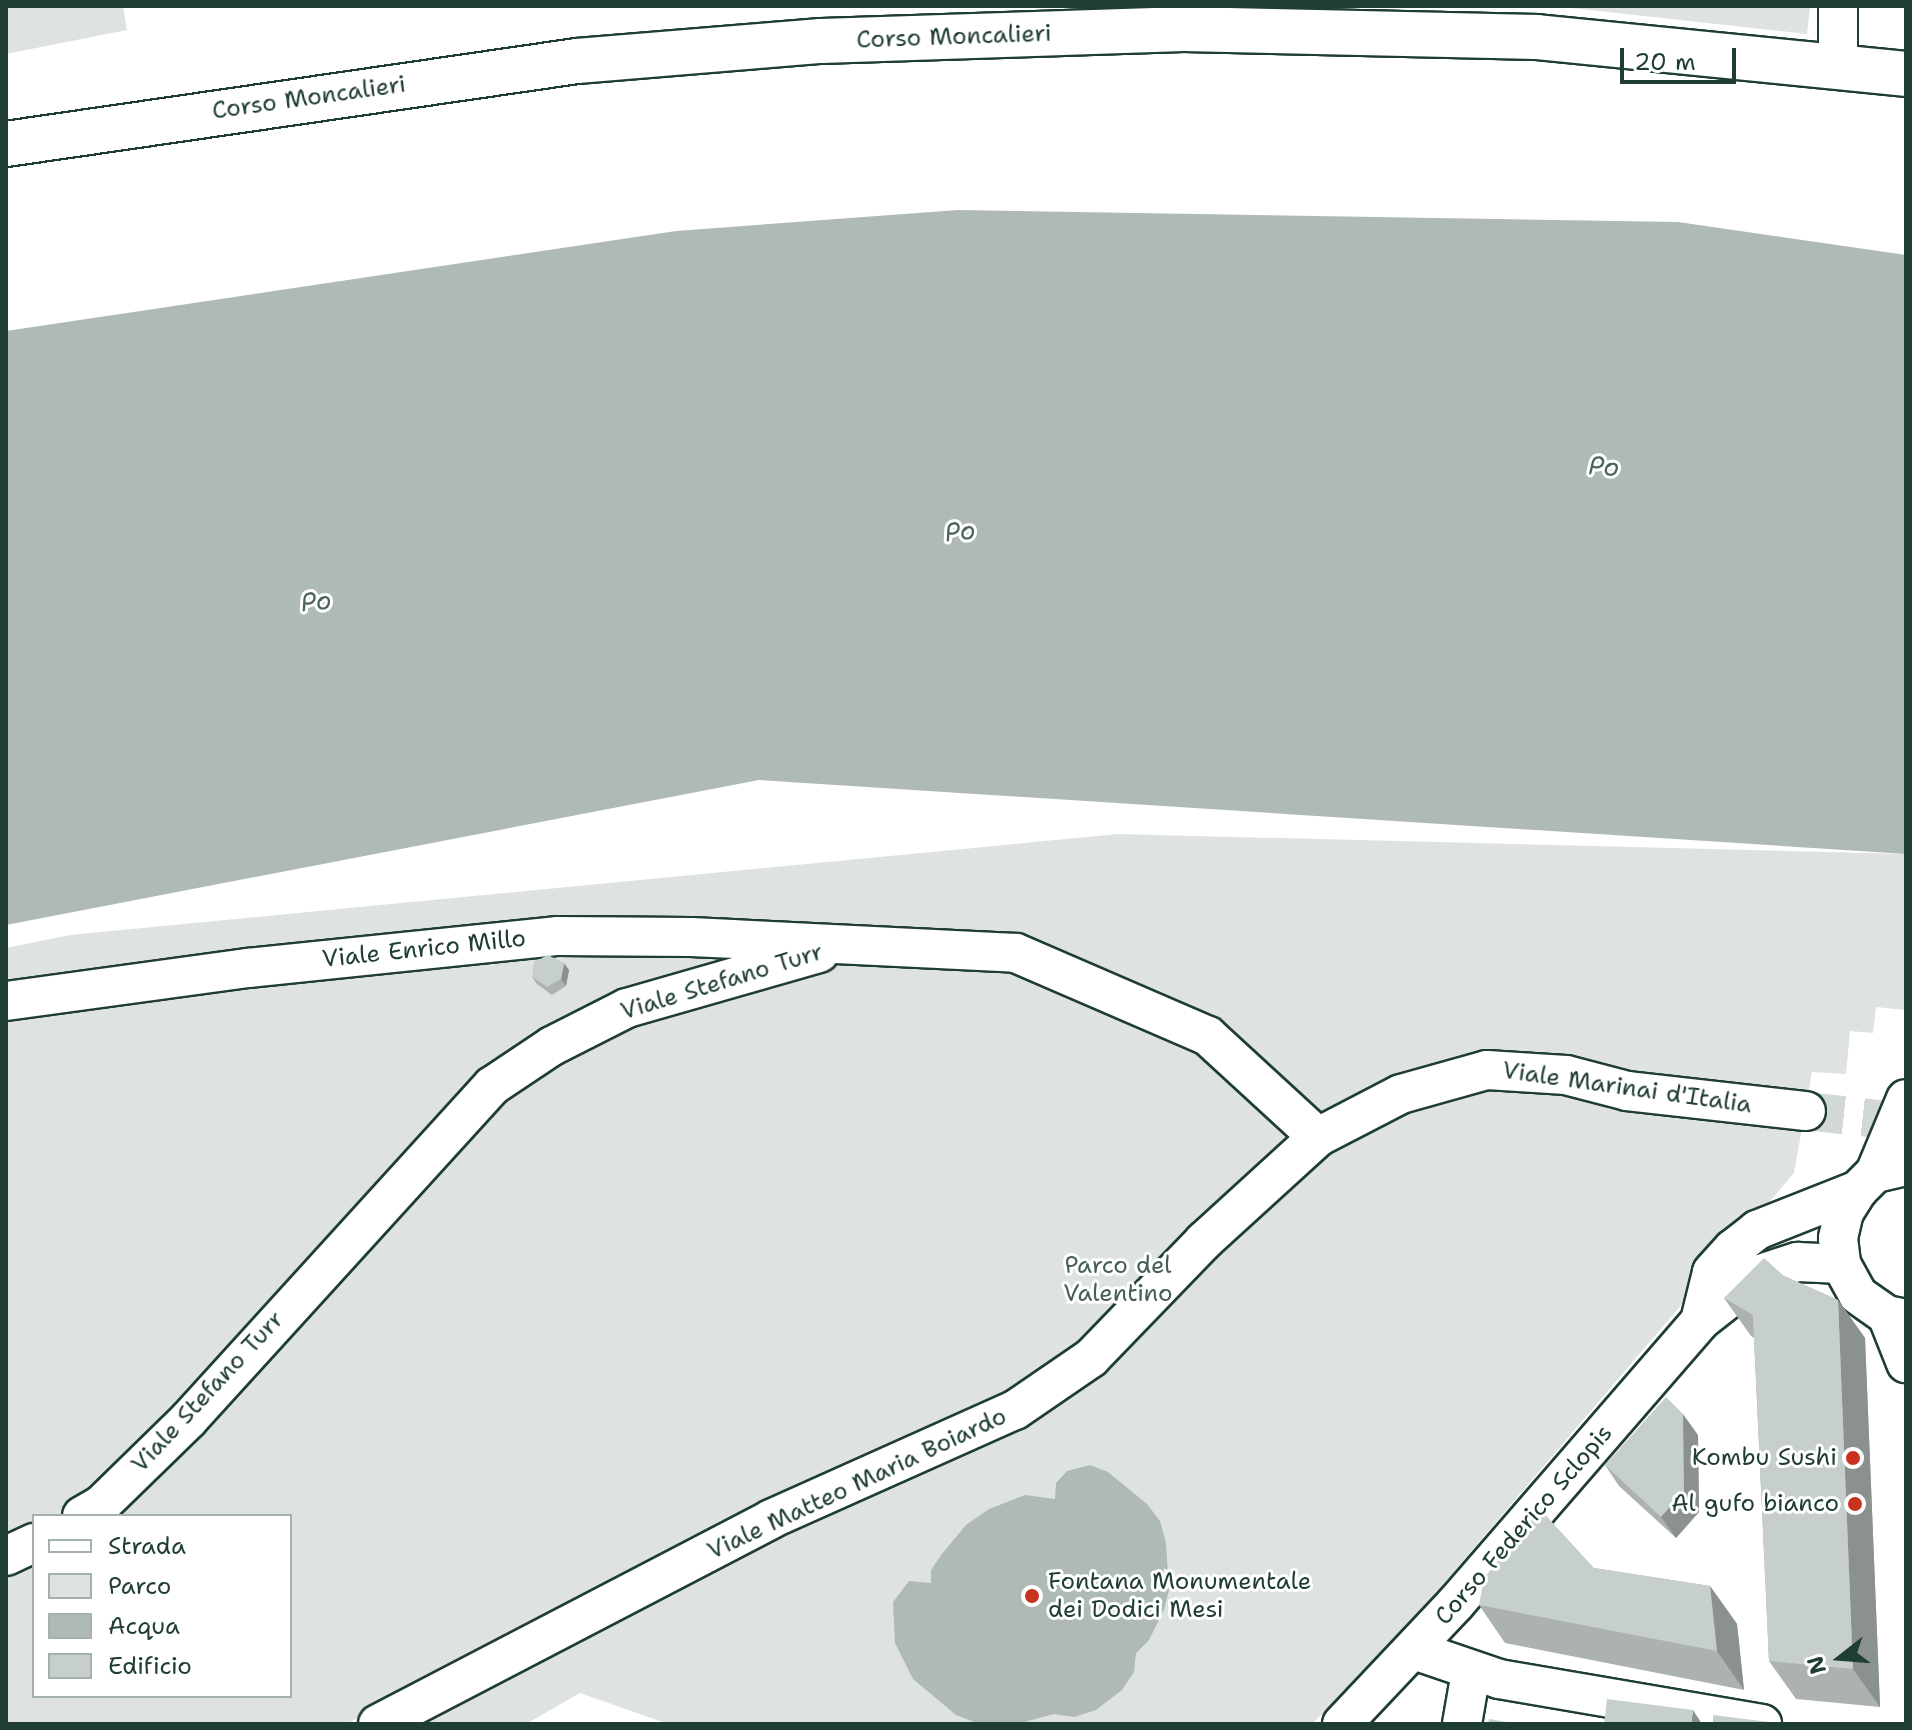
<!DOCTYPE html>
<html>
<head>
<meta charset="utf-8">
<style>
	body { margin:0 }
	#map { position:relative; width:1912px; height:1730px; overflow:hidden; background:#fff; font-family:"Shantell Sans",sans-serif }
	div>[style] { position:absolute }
	.green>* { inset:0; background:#dee3e2 }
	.water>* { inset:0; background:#afbab7 }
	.minor-tunnel>* { height:38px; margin-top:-19px; transform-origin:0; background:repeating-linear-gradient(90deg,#d2d8d6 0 38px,transparent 0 57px) }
	.roads { filter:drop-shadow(2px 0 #1f3d34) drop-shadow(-2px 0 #1f3d34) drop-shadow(0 2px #1f3d34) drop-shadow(0 -2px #1f3d34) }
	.minor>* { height:38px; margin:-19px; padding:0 19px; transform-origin:19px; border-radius:19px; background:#fff }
	.major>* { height:44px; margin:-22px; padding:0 22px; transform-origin:22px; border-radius:22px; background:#fff }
	.wall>* { inset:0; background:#abb2af }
	.shaded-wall>* { inset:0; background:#8b918f }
	.building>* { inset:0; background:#c7cfcc }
	.dots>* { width:22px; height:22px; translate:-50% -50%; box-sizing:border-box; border:4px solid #fff; border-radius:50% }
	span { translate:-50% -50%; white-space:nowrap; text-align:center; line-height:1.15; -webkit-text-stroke:6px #fff; paint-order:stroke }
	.street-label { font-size:24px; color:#1f3d34 }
	.park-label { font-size:24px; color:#455e57 }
	.poi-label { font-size:24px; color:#1f3d34 }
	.right { translate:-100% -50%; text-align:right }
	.left { translate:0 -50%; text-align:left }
	.water-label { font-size:26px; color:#4a625b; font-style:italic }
	.frame { position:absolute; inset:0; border:8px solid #1f3d34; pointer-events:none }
	.legend { position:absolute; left:32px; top:1514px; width:260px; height:184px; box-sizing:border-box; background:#fff; border:2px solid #a5b1ae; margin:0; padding:10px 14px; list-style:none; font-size:24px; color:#1f3d34 }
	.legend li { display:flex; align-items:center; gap:16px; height:40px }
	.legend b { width:40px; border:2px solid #a5b1ae }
	.north { position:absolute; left:1800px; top:1618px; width:80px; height:80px; -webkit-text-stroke:6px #fff; paint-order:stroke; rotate:253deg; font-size:22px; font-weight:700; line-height:32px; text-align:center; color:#1f3d34 }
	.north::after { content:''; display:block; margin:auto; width:28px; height:36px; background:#1f3d34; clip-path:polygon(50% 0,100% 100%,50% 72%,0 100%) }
	.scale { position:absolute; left:1620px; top:48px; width:116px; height:36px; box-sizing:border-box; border:4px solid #1f3d34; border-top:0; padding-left:10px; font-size:24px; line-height:28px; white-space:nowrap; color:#1f3d34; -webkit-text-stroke:6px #fff; paint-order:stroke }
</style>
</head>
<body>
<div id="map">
	<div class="green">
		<i style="clip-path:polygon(6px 6px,123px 6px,127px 30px,6px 54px)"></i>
		<i style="clip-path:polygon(1553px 6px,1810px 6px,1807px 34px)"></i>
		<i style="clip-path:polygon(evenodd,1118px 834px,1906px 854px,1905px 1010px,1876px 1007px,1873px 1033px,1850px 1031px,1846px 1074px,1812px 1072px,1794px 1173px,1392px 1644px,1312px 1724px,668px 1724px,580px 1693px,526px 1724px,427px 1724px,403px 1691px,347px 1724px,6px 1724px,6px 948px,70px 935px,1118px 834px,34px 1516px,290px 1516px,290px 1696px,34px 1696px,34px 1516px)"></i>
	</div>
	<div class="water">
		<i style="clip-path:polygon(958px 210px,1678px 222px,1906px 255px,1906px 854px,759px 780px,6px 925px,6px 331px,676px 231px)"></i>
		<i style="clip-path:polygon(1090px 1465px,1108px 1472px,1147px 1504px,1160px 1521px,1166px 1543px,1169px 1590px,1164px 1610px,1149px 1640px,1136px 1653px,1134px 1672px,1122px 1690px,1096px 1710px,1074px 1717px,1054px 1714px,1021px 1723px,979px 1724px,956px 1715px,913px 1679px,895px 1643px,893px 1602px,909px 1581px,931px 1583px,931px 1570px,941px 1555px,966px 1525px,989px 1509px,1025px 1495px,1055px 1499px,1056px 1483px,1067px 1471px)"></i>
	</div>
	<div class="minor-tunnel">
		<i style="left:1806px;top:1111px;width:101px;rotate:6.3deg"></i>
	</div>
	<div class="roads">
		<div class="minor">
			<i style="left:1838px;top:68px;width:62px;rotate:-90deg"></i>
			<i style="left:6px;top:1001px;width:244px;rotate:-7.8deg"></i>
			<i style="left:248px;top:968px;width:312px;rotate:-5.9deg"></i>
			<i style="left:558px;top:936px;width:133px;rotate:0.4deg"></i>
			<i style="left:691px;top:937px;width:325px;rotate:2.8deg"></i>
			<i style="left:1016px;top:953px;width:209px;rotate:23.4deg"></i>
			<i style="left:1208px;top:1036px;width:149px;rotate:42.6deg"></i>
			<i style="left:1906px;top:1166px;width:32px;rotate:167deg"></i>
			<i style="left:1875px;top:1173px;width:24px;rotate:135deg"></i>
			<i style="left:1858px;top:1190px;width:26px;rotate:122deg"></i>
			<i style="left:1844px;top:1212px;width:27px;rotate:103deg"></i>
			<i style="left:1838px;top:1238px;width:26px;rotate:83deg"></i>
			<i style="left:1841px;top:1264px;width:35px;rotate:61deg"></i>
			<i style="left:1858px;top:1295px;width:35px;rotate:35deg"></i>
			<i style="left:1887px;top:1315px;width:19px;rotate:12deg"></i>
			<i style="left:1875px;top:1173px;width:80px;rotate:-67.3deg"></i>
			<i style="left:1887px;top:1315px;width:52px;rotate:68.4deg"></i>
			<i style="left:1700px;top:1321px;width:50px;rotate:-76.2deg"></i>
			<i style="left:1712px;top:1272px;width:31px;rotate:-48deg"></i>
			<i style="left:1733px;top:1249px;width:31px;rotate:-38deg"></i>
			<i style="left:1757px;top:1230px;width:109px;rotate:-21.6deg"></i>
			<i style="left:82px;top:1516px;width:22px;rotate:-30deg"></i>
			<i style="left:101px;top:1505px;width:123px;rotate:-44.3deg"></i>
			<i style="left:189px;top:1419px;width:450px;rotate:-47.7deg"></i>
			<i style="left:492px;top:1086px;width:72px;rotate:-33.7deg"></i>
			<i style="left:552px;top:1046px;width:84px;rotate:-26.9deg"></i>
			<i style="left:627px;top:1008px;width:200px;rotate:-16deg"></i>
			<i style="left:6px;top:1556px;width:31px;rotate:-25deg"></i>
			<i style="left:1414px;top:1650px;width:90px;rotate:18.8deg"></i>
			<i style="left:1499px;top:1679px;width:267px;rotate:9.7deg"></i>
			<i style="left:378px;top:1724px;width:443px;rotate:-27.5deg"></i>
			<i style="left:771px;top:1519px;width:267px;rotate:-24.1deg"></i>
			<i style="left:1015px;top:1410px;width:92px;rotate:-34.4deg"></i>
			<i style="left:1091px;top:1358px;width:163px;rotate:-46deg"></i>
			<i style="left:1204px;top:1241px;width:154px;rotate:-42.4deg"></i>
			<i style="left:1318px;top:1137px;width:93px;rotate:-27.4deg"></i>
			<i style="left:1401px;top:1094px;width:89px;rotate:-15.6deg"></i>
			<i style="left:1487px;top:1070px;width:79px;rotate:3.6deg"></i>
			<i style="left:1566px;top:1075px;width:63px;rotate:14.7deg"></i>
			<i style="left:1627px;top:1091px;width:180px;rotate:6.4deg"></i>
			<i style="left:1342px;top:1724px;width:166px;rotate:-46.7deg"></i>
			<i style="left:1456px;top:1603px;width:373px;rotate:-49.1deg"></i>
			<i style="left:1700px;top:1321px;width:76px;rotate:-38.1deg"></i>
			<i style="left:1760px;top:1274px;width:40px;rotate:-18deg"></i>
			<i style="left:1798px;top:1262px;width:43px;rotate:2.7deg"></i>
			<i style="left:1462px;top:1724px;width:53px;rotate:-80.2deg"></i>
		</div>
		<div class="major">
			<i style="left:6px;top:144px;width:577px;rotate:-8.27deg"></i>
			<i style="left:577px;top:61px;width:245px;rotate:-4.7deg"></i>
			<i style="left:821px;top:41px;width:363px;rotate:-1.9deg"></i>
			<i style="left:1184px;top:29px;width:353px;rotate:1.3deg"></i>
			<i style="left:1537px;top:37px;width:371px;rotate:5.7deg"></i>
		</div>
	</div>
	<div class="wall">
		<i style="clip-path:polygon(569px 970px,566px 986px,552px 995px,537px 984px,532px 977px)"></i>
		<i style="clip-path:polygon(1784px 1276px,1838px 1300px,1865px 1338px,1880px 1707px,1796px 1699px,1769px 1661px,1754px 1338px,1751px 1336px,1724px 1298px)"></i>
		<i style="clip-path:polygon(1698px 1435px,1699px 1512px,1676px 1538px,1619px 1486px,1605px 1465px)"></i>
		<i style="clip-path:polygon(1594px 1568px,1710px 1586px,1737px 1624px,1744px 1690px,1505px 1643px,1479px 1605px)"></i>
	</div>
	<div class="shaded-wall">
		<i style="clip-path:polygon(564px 963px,569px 970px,566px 986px,561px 979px)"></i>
		<i style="clip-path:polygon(1838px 1300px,1865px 1338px,1880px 1707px,1853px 1669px)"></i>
		<i style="clip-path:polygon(1683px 1414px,1698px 1435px,1699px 1512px,1676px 1538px,1661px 1517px)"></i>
		<i style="clip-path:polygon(1710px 1586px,1737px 1624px,1744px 1690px,1717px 1651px)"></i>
		<i style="clip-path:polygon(1693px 1710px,1702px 1724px,1691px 1724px)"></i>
	</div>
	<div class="building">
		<i style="clip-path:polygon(548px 955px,564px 963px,561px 979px,547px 987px,532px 977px,534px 962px)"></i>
		<i style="clip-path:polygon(1764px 1258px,1784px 1276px,1838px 1300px,1853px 1669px,1769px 1661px,1753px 1315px,1724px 1298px)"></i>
		<i style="clip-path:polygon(1666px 1397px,1683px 1414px,1684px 1491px,1661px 1517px,1605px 1465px)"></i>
		<i style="clip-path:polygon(1540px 1509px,1594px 1568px,1710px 1586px,1717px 1651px,1479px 1605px,1484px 1578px)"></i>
		<i style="clip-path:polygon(1607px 1699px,1693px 1710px,1691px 1724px,1604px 1724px)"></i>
		<i style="clip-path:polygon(1713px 1715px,1769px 1722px,1769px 1724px,1713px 1724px)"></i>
		<i style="clip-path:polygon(1489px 1719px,1519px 1724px,1488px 1724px)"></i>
	</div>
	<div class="dots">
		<i style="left:1853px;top:1458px;background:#c8321e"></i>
		<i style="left:1855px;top:1504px;background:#c8321e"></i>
		<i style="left:1032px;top:1596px;background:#c8321e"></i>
	</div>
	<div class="street-label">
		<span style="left:954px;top:37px;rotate:-2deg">Corso Moncalieri</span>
		<span style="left:309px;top:98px;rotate:-8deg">Corso Moncalieri</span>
		<span style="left:424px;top:949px;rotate:-6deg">Viale Enrico Millo</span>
		<span style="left:722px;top:982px;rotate:-17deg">Viale Stefano Turr</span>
		<span style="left:1627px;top:1088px;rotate:8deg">Viale Marinai d'Italia</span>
		<span style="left:208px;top:1392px;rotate:-47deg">Viale Stefano Turr</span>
		<span style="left:857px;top:1484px;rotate:-25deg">Viale Matteo Maria Boiardo</span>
		<span style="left:1524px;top:1525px;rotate:-49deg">Corso Federico Sclopis</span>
	</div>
	<div class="park-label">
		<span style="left:1118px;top:1280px">Parco del<br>Valentino</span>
	</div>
	<div class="poi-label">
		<span class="right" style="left:1837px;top:1458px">Kombu Sushi</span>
		<span class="right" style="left:1839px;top:1504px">Al gufo bianco</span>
		<span class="left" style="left:1048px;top:1596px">Fontana Monumentale<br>dei Dodici Mesi</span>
	</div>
	<div class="water-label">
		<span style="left:1604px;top:466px;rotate:4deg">Po</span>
		<span style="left:960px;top:531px;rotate:-6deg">Po</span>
		<span style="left:316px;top:601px;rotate:-6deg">Po</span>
	</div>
	<div class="frame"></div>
	<ul class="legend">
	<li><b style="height:10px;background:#fff"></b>Strada</li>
	<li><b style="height:22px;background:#dee3e2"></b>Parco</li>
	<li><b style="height:22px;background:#afbab7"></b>Acqua</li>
	<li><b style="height:22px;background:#c7cfcc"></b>Edificio</li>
	</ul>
	<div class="north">N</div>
	<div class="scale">20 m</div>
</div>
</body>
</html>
